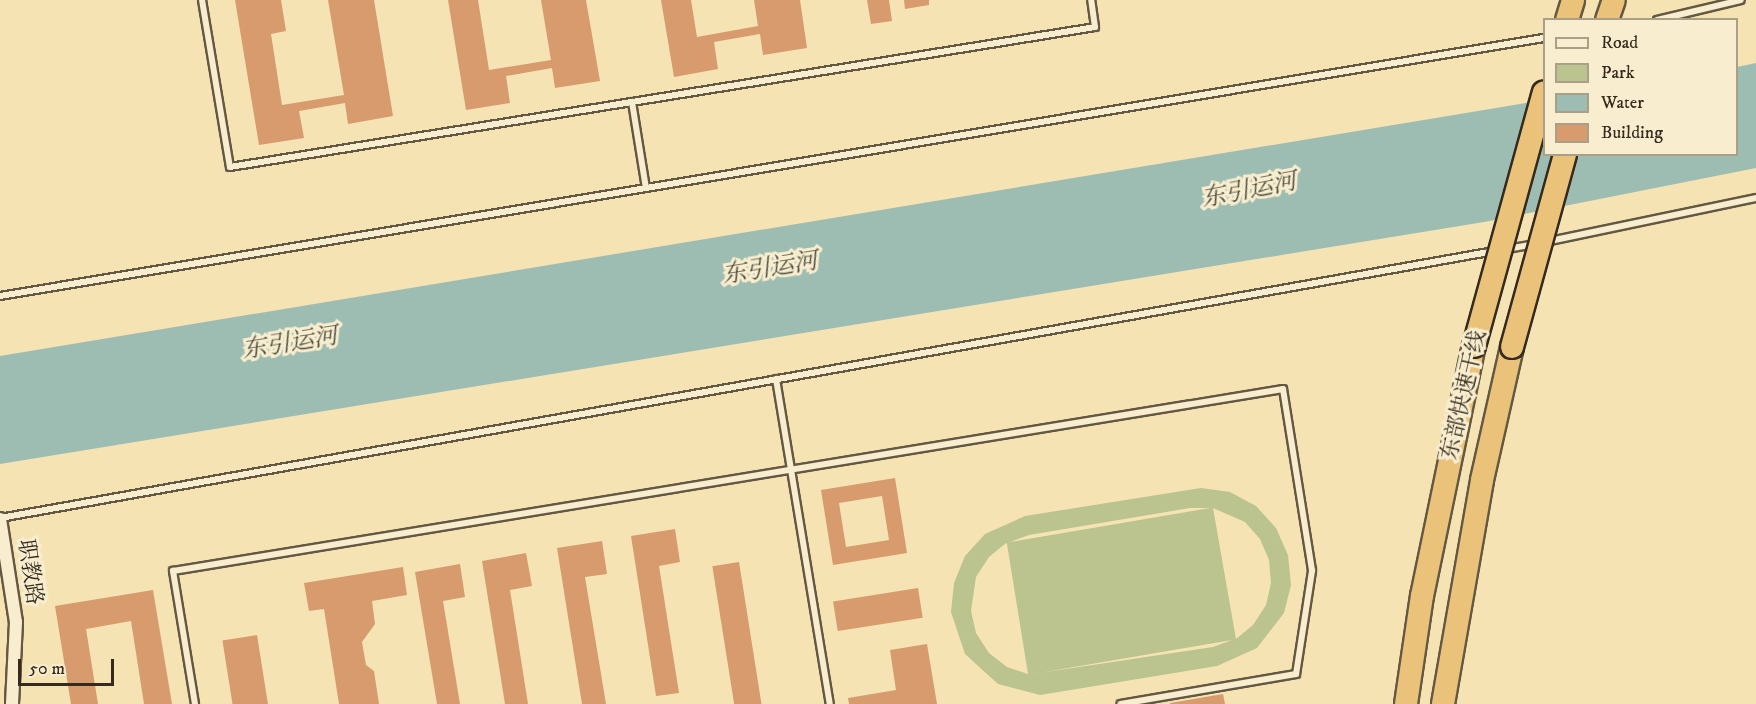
<!DOCTYPE html>
<html>
<head>
<meta charset="utf-8">
<style>
	body { margin:0 }
	#map { position:relative; width:1756px; height:704px; overflow:hidden; background:#f5e3b4; font-family:"IM FELL DW Pica","Noto Serif SC",serif }
	div>[style] { position:absolute }
	.green>* { inset:0; background:#bbc48e }
	.water>* { inset:0; background:#9dbdb3 }
	.building>* { inset:0; background:#d79b6d; transform-origin:0 0 }
	.roads { filter:drop-shadow(2px 0 #645843) drop-shadow(-2px 0 #645843) drop-shadow(0 2px #645843) drop-shadow(0 -2px #645843) }
	.lane>* { height:6px; margin:-3px; padding:0 3px; transform-origin:3px; border-radius:3px; background:#f8edce }
	.street>* { height:12px; margin:-6px; padding:0 6px; transform-origin:6px; border-radius:6px; background:#f8edce }
	.highway>* { height:22px; margin:-11px; padding:0 11px; transform-origin:11px; border-radius:11px; background:#eac27a }
	.bridges { filter:drop-shadow(2px 0 #342a1d) drop-shadow(-2px 0 #342a1d) drop-shadow(0 2px #342a1d) drop-shadow(0 -2px #342a1d) }
	.highway-bridge>* { height:22px; margin:-11px; padding:0 11px; transform-origin:11px; border-radius:11px; background:#eac27a }
	span { translate:-50% -50%; white-space:nowrap; text-align:center; line-height:1.15; -webkit-text-stroke:6px #f8edce; paint-order:stroke }
	.street-label { font-size:22px; color:#342a1d }
	.water-label { font-size:24px; color:#4e4f42; font-style:italic }
	.legend { position:absolute; left:1543px; top:18px; width:195px; height:138px; box-sizing:border-box; background:#f8edce; border:2px solid #aa9f87; margin:0; padding:8px 10px; list-style:none; font-size:18px; color:#342a1d }
	.legend li { display:flex; align-items:center; gap:12px; height:30px }
	.legend b { width:30px; border:2px solid #aa9f87 }
	.scale { position:absolute; left:18px; top:659px; width:96px; height:27px; box-sizing:border-box; border:3px solid #342a1d; border-top:0; padding-left:8px; font-size:18px; line-height:21px; white-space:nowrap; color:#342a1d; -webkit-text-stroke:4px #f8edce; paint-order:stroke }
</style>
</head>
<body>
<div id="map">
	<div class="green">
		<i style="clip-path:polygon(evenodd,1201px 488px,1230px 492px,1256px 506px,1276px 528px,1288px 555px,1291px 585px,1284px 613px,1257px 648px,1217px 666px,1040px 695px,998px 684px,965px 654px,951px 612px,954px 583px,965px 556px,985px 534px,1025px 516px,1201px 488px,1190px 508px,1210px 508px,1010px 542px,1029px 535px,1190px 508px,1201px 488px,1213px 508px,1245px 522px,1260px 539px,1269px 560px,1271px 583px,1266px 605px,1253px 625px,1236px 639px,1213px 508px,1201px 488px,1006px 543px,1007px 544px,1028px 674px,1007px 667px,989px 653px,976px 633px,971px 611px,976px 577px,989px 557px,1006px 543px,1201px 488px,1232px 640px,1213px 647px,1032px 674px,1033px 674px,1232px 640px)"></i>
	</div>
	<div class="water">
		<i style="clip-path:polygon(1756px 63px,1756px 168px,1484px 222px,0 464px,0 356px,1544px 100px,1544px 154px,1736px 154px,1737px 67px)"></i>
	</div>
	<div class="building">
		<i style="clip-path:polygon(235px 0,281px 0,286px 31px,271px 34px,282px 105px,344px 95px,328px 0,374px 0,393px 116px,348px 124px,345px 103px,299px 111px,304px 138px,259px 145px)"></i>
		<i style="clip-path:polygon(448px 0,478px 0,489px 70px,551px 60px,541px 0,586px 0,600px 81px,555px 88px,552px 68px,506px 76px,510px 103px,466px 110px)"></i>
		<i style="clip-path:polygon(661px 0,691px 0,697px 37px,758px 26px,754px 0,800px 0,807px 48px,763px 55px,760px 34px,714px 42px,718px 69px,674px 77px)"></i>
		<i style="clip-path:polygon(867px 0,889px 0,892px 21px,871px 24px)"></i>
		<i style="clip-path:polygon(904px 0,929px 0,929px 5px,905px 9px)"></i>
		<i style="clip-path:polygon(evenodd,895px 478px,907px 553px,833px 565px,821px 490px,895px 478px,882px 496px,889px 540px,846px 547px,839px 503px,882px 496px)"></i>
		<i style="clip-path:polygon(675px 529px,680px 562px,659px 566px,679px 693px,656px 696px,631px 536px)"></i>
		<i style="clip-path:polygon(602px 541px,607px 574px,585px 577px,606px 704px,582px 704px,557px 548px)"></i>
		<i style="clip-path:polygon(526px 553px,532px 586px,510px 590px,528px 704px,505px 704px,482px 561px)"></i>
		<i style="left:739px;top:562px;width:144px;height:27px;rotate:81deg"></i>
		<i style="clip-path:polygon(460px 564px,465px 597px,443px 601px,460px 704px,437px 704px,415px 572px)"></i>
		<i style="clip-path:polygon(403px 567px,407px 595px,372px 601px,375px 624px,362px 642px,366px 665px,374px 671px,379px 704px,339px 704px,324px 609px,309px 611px,304px 583px)"></i>
		<i style="left:918px;top:588px;width:30px;height:86px;rotate:81deg"></i>
		<i style="clip-path:polygon(153px 590px,172px 704px,144px 704px,131px 621px,86px 629px,98px 704px,71px 704px,55px 606px)"></i>
		<i style="left:257px;top:635px;width:70px;height:35px;rotate:81deg"></i>
		<i style="clip-path:polygon(927px 644px,937px 704px,849px 704px,848px 698px,896px 690px,890px 650px)"></i>
		<i style="clip-path:polygon(1223px 694px,1225px 704px,1170px 704px,1170px 703px)"></i>
	</div>
	<div class="roads">
		<div class="lane">
			<i style="left:202px;top:0;width:169px;rotate:80.5deg"></i>
			<i style="left:230px;top:167px;width:876px;rotate:-9.19deg"></i>
			<i style="left:1095px;top:27px;width:27px;rotate:-98deg"></i>
			<i style="left:1657px;top:20px;width:86px;rotate:-13.4deg"></i>
			<i style="left:632px;top:102px;width:87px;rotate:80.8deg"></i>
			<i style="left:1545px;top:242px;width:216px;rotate:-11.8deg"></i>
			<i style="left:1507px;top:249px;width:28px;rotate:-10deg"></i>
			<i style="left:0;top:296px;width:1565px;rotate:-9.49deg"></i>
			<i style="left:776px;top:379px;width:329px;rotate:80.6deg"></i>
			<i style="left:0;top:518px;width:1518px;rotate:-10.13deg"></i>
			<i style="left:195px;top:704px;width:135px;rotate:-99.4deg"></i>
			<i style="left:173px;top:571px;width:1125px;rotate:-9.31deg"></i>
			<i style="left:1283px;top:389px;width:184px;rotate:80.9deg"></i>
			<i style="left:1312px;top:571px;width:104px;rotate:98.8deg"></i>
			<i style="left:1296px;top:674px;width:178px;rotate:170.3deg"></i>
		</div>
		<div class="street">
			<i style="left:0;top:519px;width:104px;rotate:81.2deg"></i>
			<i style="left:16px;top:622px;width:82px;rotate:92.8deg"></i>
		</div>
		<div class="highway">
			<i style="left:1567px;top:20px;width:21px;rotate:-73deg"></i>
			<i style="left:1607px;top:20px;width:21px;rotate:-71deg"></i>
			<i style="left:1406px;top:704px;width:109px;rotate:-81.6deg"></i>
			<i style="left:1422px;top:596px;width:255px;rotate:-78.3deg"></i>
			<i style="left:1443px;top:704px;width:227px;rotate:-80.1deg"></i>
			<i style="left:1482px;top:480px;width:136px;rotate:-77.3deg"></i>
		</div>
	</div>
	<div class="bridges">
		<div class="highway-bridge">
			<i style="left:1474px;top:346px;width:263px;rotate:-74.6deg"></i>
			<i style="left:1512px;top:347px;width:200px;rotate:-74.6deg"></i>
		</div>
	</div>
	<div class="street-label">
		<span style="left:1464px;top:395px;rotate:-77deg">东部快速干线</span>
		<span style="left:30px;top:572px;rotate:82deg">职教路</span>
	</div>
	<div class="water-label">
		<span style="left:1249px;top:191px;rotate:-11deg">东引运河</span>
		<span style="left:770px;top:269px;rotate:-9deg">东引运河</span>
		<span style="left:290px;top:344px;rotate:-9deg">东引运河</span>
	</div>
	<ul class="legend">
	<li><b style="height:8px;background:#f8edce"></b>Road</li>
	<li><b style="height:16px;background:#bbc48e"></b>Park</li>
	<li><b style="height:16px;background:#9dbdb3"></b>Water</li>
	<li><b style="height:16px;background:#d79b6d"></b>Building</li>
	</ul>
	<div class="scale">50 m</div>
</div>
</body>
</html>
